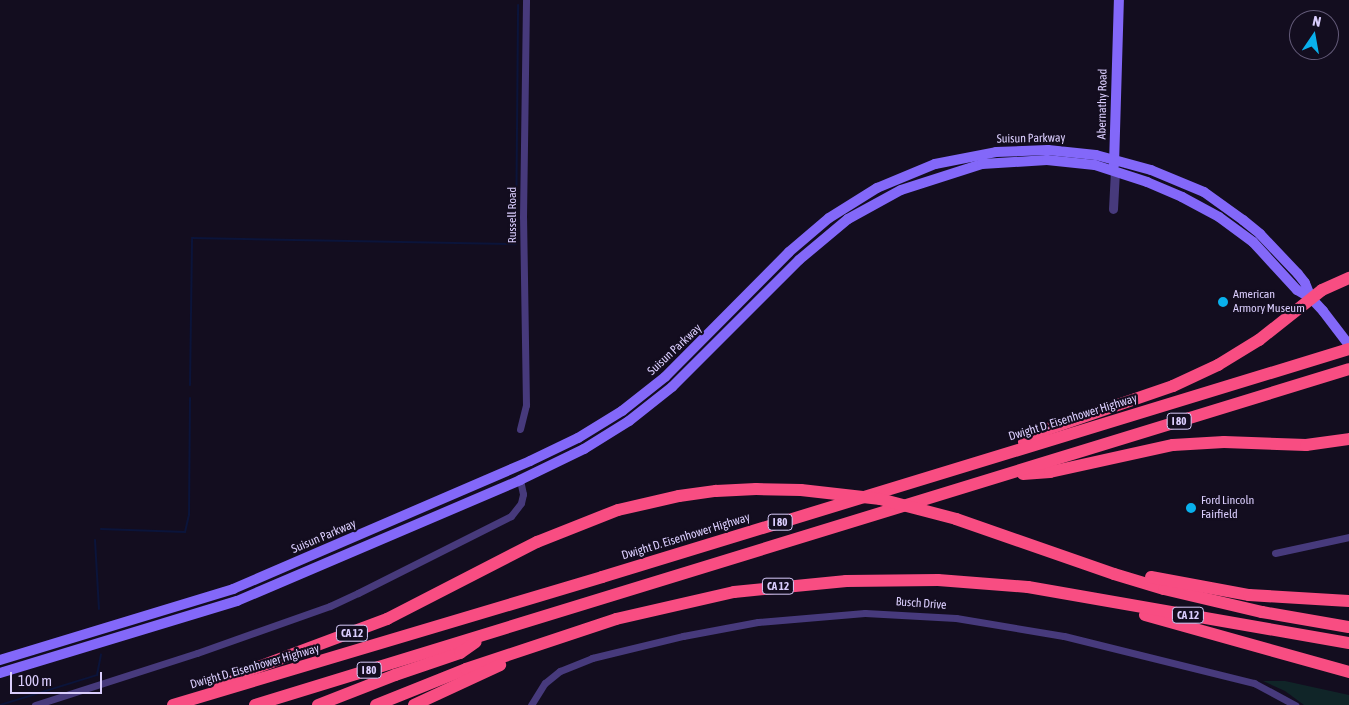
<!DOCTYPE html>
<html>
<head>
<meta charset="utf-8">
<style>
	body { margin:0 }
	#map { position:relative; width:1349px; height:705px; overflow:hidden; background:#130d1f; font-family:"Asap Condensed",sans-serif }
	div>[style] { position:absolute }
	.green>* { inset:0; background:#102528 }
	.stream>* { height:2px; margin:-1px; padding:0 1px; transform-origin:1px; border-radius:1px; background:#0b143a }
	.minor>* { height:7px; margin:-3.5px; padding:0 3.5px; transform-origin:3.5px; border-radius:3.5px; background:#473a7c }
	.tertiary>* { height:9px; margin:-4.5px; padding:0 4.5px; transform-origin:4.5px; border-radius:4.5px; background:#473a7c }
	.secondary>* { height:10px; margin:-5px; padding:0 5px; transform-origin:5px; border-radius:5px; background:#8368f9 }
	.motorway>* { height:12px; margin:-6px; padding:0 6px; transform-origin:6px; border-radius:6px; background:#f84d82 }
	.motorway-bridge>* { height:12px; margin:-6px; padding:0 6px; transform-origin:6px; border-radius:6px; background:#f84d82 }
	.dots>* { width:14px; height:14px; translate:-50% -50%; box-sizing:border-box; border:2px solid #130d1f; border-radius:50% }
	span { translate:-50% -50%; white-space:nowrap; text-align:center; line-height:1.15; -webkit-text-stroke:4.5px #130d1f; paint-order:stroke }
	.shield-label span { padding:1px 4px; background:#130d1f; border:1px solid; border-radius:4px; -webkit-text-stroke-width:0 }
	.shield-label { font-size:11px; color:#dacdfd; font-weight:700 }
	.street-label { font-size:12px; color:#dacdfd }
	.poi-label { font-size:12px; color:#dacdfd }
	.left { translate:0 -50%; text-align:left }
	.north { position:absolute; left:1289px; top:10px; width:50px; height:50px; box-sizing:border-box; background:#130d1f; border:1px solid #635a78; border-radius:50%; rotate:12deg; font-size:14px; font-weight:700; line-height:20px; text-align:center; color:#dacdfd }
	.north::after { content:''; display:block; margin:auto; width:18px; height:22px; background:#09b0ec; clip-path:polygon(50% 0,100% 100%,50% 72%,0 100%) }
	.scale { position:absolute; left:10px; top:672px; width:92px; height:22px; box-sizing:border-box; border:2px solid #dacdfd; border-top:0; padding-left:6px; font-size:15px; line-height:18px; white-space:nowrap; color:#dacdfd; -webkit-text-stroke:4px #130d1f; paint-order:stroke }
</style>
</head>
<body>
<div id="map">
	<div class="green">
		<i style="clip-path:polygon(1263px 681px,1285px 681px,1349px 695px,1349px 705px,1304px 705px,1285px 691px)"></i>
	</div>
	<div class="stream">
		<i style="left:190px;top:385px;width:147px;rotate:-89.2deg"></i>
		<i style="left:192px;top:238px;width:324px;rotate:1.1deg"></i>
		<i style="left:516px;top:244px;width:239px;rotate:-89.5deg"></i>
		<i style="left:101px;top:529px;width:84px;rotate:2deg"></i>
		<i style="left:185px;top:532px;width:17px;rotate:-77deg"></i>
		<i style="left:189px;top:515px;width:117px;rotate:-89.5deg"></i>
		<i style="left:95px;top:540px;width:69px;rotate:86.7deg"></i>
		<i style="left:0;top:705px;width:102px;rotate:-17.2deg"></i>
		<i style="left:97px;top:675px;width:21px;rotate:-79deg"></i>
	</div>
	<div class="minor">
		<i style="left:520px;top:429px;width:25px;rotate:-76deg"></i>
		<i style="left:526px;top:405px;width:188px;rotate:-90.9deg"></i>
		<i style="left:523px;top:217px;width:217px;rotate:-89.2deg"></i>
		<i style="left:1275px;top:553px;width:76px;rotate:-12.2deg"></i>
		<i style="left:35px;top:705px;width:170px;rotate:-17.8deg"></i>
		<i style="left:197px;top:653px;width:141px;rotate:-19.5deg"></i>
		<i style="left:330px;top:606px;width:31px;rotate:-25deg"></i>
		<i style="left:358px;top:593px;width:171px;rotate:-26.7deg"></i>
		<i style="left:511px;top:516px;width:16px;rotate:-52deg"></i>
		<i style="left:521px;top:503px;width:9px;rotate:-77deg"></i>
		<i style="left:523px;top:494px;width:14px;rotate:-102deg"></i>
		<i style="left:531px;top:705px;width:26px;rotate:-58deg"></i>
		<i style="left:545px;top:683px;width:19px;rotate:-39deg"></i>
		<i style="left:560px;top:671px;width:35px;rotate:-22deg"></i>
		<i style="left:592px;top:658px;width:94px;rotate:-13.6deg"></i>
		<i style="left:683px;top:636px;width:76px;rotate:-10.6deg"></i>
		<i style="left:758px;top:622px;width:107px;rotate:-4.8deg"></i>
		<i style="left:865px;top:613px;width:91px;rotate:3.1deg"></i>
		<i style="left:956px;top:618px;width:109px;rotate:9.5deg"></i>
		<i style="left:1064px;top:636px;width:196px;rotate:13.9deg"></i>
		<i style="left:1254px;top:683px;width:47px;rotate:28.2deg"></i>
	</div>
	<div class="tertiary">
		<i style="left:1113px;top:209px;width:38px;rotate:-87deg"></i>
	</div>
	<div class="secondary">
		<i style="left:1114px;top:165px;width:165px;rotate:-88.3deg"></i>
		<i style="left:0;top:660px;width:244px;rotate:-16.9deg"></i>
		<i style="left:233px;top:589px;width:323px;rotate:-23.3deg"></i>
		<i style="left:530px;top:461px;width:53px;rotate:-25.6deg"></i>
		<i style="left:578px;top:438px;width:52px;rotate:-31.5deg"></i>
		<i style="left:622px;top:411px;width:55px;rotate:-38.3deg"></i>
		<i style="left:665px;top:377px;width:176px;rotate:-45.2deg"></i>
		<i style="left:789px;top:252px;width:52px;rotate:-40.4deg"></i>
		<i style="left:829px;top:218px;width:57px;rotate:-32deg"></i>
		<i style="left:877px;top:188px;width:63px;rotate:-22.5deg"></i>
		<i style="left:935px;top:164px;width:62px;rotate:-11.1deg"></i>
		<i style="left:996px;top:152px;width:52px;rotate:-2.2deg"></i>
		<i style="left:1048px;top:150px;width:48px;rotate:5.9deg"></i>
		<i style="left:1096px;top:155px;width:57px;rotate:15.3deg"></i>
		<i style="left:1151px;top:170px;width:57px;rotate:22.5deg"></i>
		<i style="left:1204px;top:192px;width:48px;rotate:35.7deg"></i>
		<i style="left:1243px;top:220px;width:22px;rotate:39deg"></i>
		<i style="left:1260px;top:234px;width:55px;rotate:46.5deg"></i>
		<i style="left:1298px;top:274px;width:11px;rotate:52deg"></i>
		<i style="left:1305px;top:283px;width:16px;rotate:68deg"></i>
		<i style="left:0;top:673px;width:248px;rotate:-16.9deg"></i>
		<i style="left:237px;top:601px;width:308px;rotate:-23.1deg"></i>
		<i style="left:520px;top:480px;width:71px;rotate:-25.8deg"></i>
		<i style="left:584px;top:449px;width:53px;rotate:-31.9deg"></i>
		<i style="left:629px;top:421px;width:55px;rotate:-38.3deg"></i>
		<i style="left:672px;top:387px;width:180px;rotate:-45deg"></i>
		<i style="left:799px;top:260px;width:64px;rotate:-39.9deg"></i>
		<i style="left:848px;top:219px;width:60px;rotate:-28.7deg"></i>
		<i style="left:901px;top:190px;width:85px;rotate:-17.8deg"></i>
		<i style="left:982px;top:164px;width:65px;rotate:-3.5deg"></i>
		<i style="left:1047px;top:160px;width:48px;rotate:5.9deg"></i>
		<i style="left:1095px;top:165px;width:55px;rotate:18.1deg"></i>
		<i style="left:1147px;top:182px;width:38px;rotate:23deg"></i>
		<i style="left:1182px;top:197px;width:42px;rotate:28.4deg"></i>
		<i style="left:1219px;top:217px;width:42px;rotate:36.3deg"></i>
		<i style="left:1253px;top:242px;width:65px;rotate:47.5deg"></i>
		<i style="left:1297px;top:290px;width:16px;rotate:30deg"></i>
		<i style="left:1311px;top:298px;width:18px;rotate:47deg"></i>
		<i style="left:1323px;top:311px;width:43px;rotate:52.6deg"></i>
	</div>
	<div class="motorway">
		<i style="left:1024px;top:442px;width:24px;rotate:-30deg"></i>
		<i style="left:1045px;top:430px;width:135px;rotate:-19deg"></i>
		<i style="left:1173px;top:386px;width:50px;rotate:-25deg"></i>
		<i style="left:1218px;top:365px;width:48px;rotate:-31.4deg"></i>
		<i style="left:1259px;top:340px;width:80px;rotate:-38.4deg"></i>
		<i style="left:1322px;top:290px;width:30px;rotate:-24deg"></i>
		<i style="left:1023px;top:474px;width:27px;rotate:-4deg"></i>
		<i style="left:1050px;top:472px;width:126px;rotate:-12.4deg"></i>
		<i style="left:1173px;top:445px;width:51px;rotate:-3.4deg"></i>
		<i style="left:1224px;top:442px;width:82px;rotate:2.1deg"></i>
		<i style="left:1306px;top:445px;width:43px;rotate:-7.9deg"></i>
		<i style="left:956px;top:519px;width:167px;rotate:19.2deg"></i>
		<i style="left:1114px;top:574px;width:52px;rotate:16.7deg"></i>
		<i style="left:1164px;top:589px;width:101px;rotate:13.2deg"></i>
		<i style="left:1262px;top:612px;width:88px;rotate:9.8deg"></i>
		<i style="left:1151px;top:577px;width:100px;rotate:10.4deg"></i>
		<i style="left:1249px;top:595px;width:100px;rotate:3.4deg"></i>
		<i style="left:1145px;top:615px;width:212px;rotate:15.6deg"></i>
		<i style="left:216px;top:689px;width:34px;rotate:-30deg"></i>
		<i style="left:245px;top:672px;width:152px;rotate:-20.5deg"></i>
		<i style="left:387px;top:619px;width:169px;rotate:-27.2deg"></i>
		<i style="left:537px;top:542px;width:87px;rotate:-21.6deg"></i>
		<i style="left:618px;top:510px;width:63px;rotate:-12.9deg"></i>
		<i style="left:679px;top:496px;width:37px;rotate:-8deg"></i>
		<i style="left:716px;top:491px;width:40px;rotate:-2.9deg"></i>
		<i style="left:756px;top:489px;width:45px;rotate:1.3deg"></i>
		<i style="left:173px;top:705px;width:448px;rotate:-16.6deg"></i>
		<i style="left:602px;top:577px;width:781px;rotate:-16.97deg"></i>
		<i style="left:255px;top:705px;width:1144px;rotate:-17.07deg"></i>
		<i style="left:318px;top:705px;width:83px;rotate:-21.3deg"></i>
		<i style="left:395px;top:675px;width:69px;rotate:-18.7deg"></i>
		<i style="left:460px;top:653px;width:19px;rotate:-35deg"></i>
		<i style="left:376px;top:705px;width:97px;rotate:-21.8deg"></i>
		<i style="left:466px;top:669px;width:158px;rotate:-18.4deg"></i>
		<i style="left:616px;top:619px;width:121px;rotate:-12.9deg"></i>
		<i style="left:734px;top:592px;width:113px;rotate:-5.6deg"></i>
		<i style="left:846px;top:581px;width:92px;rotate:-0.6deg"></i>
		<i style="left:938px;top:580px;width:90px;rotate:4.4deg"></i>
		<i style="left:1028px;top:587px;width:326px;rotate:9.9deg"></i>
		<i style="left:414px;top:705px;width:95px;rotate:-24.9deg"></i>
	</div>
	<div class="motorway-bridge">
		<i style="left:801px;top:490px;width:80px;rotate:6.5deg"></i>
		<i style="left:880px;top:499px;width:79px;rotate:14.7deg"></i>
	</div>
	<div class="dots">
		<i style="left:1223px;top:302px;background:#09b0ec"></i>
		<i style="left:1191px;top:508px;background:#09b0ec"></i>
	</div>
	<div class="shield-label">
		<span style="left:1179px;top:421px">I 80</span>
		<span style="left:780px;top:522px">I 80</span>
		<span style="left:778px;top:586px">CA 12</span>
		<span style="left:1188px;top:615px">CA 12</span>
		<span style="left:352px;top:633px">CA 12</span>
		<span style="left:369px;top:670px">I 80</span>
	</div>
	<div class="street-label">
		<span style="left:1103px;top:104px;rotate:-89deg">Abernathy Road</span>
		<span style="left:1031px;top:139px;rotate:-1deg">Suisun Parkway</span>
		<span style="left:513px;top:215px;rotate:-90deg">Russell Road</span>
		<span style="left:675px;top:350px;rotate:-43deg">Suisun Parkway</span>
		<span style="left:1073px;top:418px;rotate:-17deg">Dwight D. Eisenhower Highway</span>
		<span style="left:324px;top:537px;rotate:-23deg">Suisun Parkway</span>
		<span style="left:686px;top:537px;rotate:-17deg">Dwight D. Eisenhower Highway</span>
		<span style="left:921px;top:604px;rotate:4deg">Busch Drive</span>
		<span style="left:255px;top:667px;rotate:-16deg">Dwight D. Eisenhower Highway</span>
	</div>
	<div class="poi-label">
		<span class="left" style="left:1233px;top:302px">American<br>Armory Museum</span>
		<span class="left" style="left:1201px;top:508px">Ford Lincoln<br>Fairfield</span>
	</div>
	<div class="north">N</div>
	<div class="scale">100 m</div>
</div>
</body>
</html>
